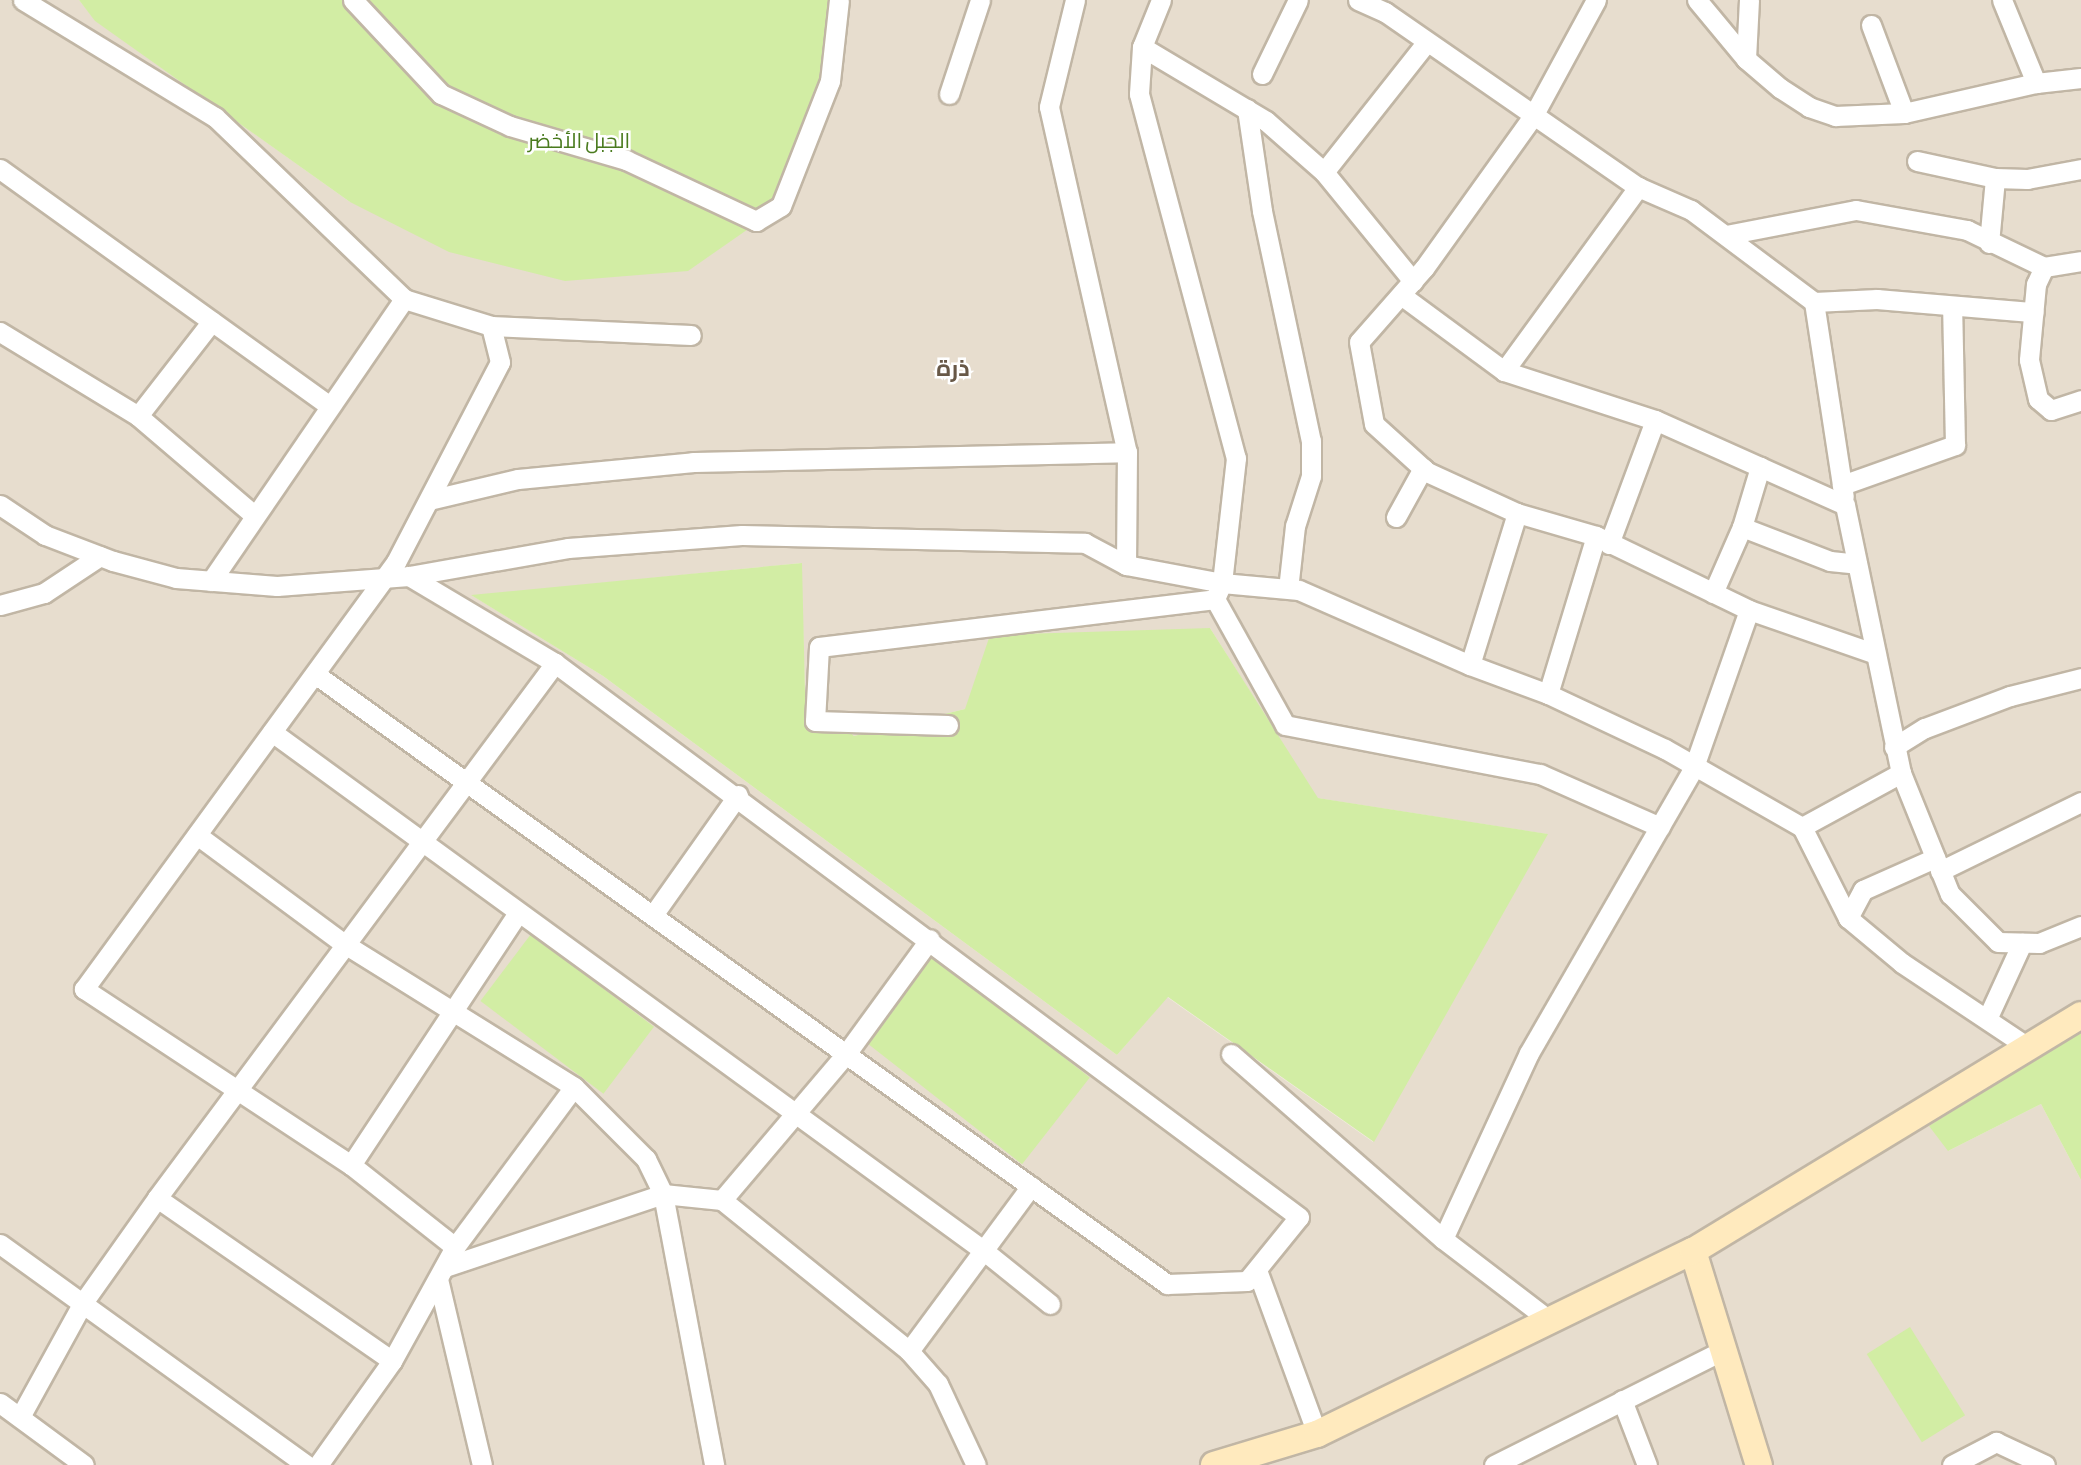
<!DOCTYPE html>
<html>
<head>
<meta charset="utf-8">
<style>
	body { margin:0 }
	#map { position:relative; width:2081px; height:1465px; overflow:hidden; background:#f3ece1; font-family:"Asap Condensed",Cairo,sans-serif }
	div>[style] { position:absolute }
	.residential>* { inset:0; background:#e7ddce }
	.green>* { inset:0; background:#d2eda4; transform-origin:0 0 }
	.roads { filter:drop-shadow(2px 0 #c1b6a5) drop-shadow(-2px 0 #c1b6a5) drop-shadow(0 2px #c1b6a5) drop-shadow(0 -2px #c1b6a5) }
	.street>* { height:19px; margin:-9.5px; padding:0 9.5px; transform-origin:9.5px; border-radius:9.5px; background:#fff }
	.secondary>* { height:26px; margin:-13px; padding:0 13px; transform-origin:13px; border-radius:13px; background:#ffeabe }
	span { translate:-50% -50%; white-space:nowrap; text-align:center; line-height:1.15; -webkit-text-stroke:5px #fff; paint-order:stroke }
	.park-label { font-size:21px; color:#4a7b1f }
	.neighbourhood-label { font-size:23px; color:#685847; font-weight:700 }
</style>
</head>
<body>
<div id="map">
	<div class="residential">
		<i style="clip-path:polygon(evenodd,0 0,79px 0,96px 21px,350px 202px,839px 0,2081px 0,2081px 1028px,1948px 1151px,2041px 1104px,2081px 1180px,2081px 1465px,0 1465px,0 0,801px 563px,805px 692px,854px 736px,965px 709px,1210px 628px,1317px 798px,1547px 834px,1373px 1142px,1167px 997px,1117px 1055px,603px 676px,473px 596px,801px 563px)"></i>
	</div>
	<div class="green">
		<i style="clip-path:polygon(79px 0,839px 0,830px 81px,781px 206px,688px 271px,565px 281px,449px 252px,350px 202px,95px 21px)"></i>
		<i style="clip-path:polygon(802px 563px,805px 692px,854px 736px,965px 709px,990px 635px,1210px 628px,1318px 798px,1548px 834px,1374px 1142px,1168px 997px,1117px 1055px,603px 676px,471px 595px)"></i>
		<i style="left:531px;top:934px;width:154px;height:84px;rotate:37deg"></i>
		<i style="left:933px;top:955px;width:199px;height:110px;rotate:38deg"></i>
		<i style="clip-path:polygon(2081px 1028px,2081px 1180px,2041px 1104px,1948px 1151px,1929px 1126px)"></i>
		<i style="left:1910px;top:1327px;width:104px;height:51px;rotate:58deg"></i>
	</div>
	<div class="roads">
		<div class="street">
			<i style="left:23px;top:0;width:225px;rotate:31.4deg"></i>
			<i style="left:215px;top:117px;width:262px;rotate:43.9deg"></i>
			<i style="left:404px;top:299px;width:91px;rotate:17.2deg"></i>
			<i style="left:491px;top:326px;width:200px;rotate:2.6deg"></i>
			<i style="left:353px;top:0;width:129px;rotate:46.9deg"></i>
			<i style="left:441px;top:94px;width:76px;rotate:24.9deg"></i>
			<i style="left:510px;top:126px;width:121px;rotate:16.3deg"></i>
			<i style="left:626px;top:160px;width:144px;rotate:25.1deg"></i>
			<i style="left:756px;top:221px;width:29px;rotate:-31deg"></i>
			<i style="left:781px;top:206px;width:134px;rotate:-68.6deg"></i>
			<i style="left:830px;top:81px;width:81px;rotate:-83.7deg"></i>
			<i style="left:1075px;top:0;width:110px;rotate:103.7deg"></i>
			<i style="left:1049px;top:107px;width:354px;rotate:77.3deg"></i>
			<i style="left:1127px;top:452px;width:113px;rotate:90.5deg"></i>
			<i style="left:1161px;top:0;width:51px;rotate:112deg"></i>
			<i style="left:1142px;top:47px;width:47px;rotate:93.7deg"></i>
			<i style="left:1139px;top:94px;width:377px;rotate:75.1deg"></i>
			<i style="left:1236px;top:458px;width:126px;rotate:96.4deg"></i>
			<i style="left:1222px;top:583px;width:17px;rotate:114deg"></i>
			<i style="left:1215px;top:599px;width:144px;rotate:60.9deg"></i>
			<i style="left:1285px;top:725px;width:260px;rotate:10.9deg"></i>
			<i style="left:1540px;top:774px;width:131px;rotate:23.8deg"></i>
			<i style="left:1358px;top:0;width:30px;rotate:24deg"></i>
			<i style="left:1385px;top:12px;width:308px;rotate:34.7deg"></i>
			<i style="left:1638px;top:187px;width:58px;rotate:23.5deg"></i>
			<i style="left:1691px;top:210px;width:154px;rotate:36.8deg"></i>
			<i style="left:1814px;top:302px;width:63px;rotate:-2.7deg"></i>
			<i style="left:1877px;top:299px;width:157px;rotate:4.8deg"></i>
			<i style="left:1596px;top:0;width:132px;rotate:118.5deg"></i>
			<i style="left:1533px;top:116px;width:187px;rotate:125.6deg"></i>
			<i style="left:1424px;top:268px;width:98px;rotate:131.3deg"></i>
			<i style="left:1359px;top:342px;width:83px;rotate:79.6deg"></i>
			<i style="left:1374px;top:424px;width:72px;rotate:42.2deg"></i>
			<i style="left:1427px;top:472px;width:99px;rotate:24.5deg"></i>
			<i style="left:1517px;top:513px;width:82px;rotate:16.2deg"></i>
			<i style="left:1596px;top:536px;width:170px;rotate:25.8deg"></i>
			<i style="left:1749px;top:610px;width:134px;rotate:19.1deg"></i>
			<i style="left:1697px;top:0;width:77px;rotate:50.3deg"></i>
			<i style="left:1746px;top:59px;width:45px;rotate:40.5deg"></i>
			<i style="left:1780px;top:88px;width:35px;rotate:33deg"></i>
			<i style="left:1809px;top:107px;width:28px;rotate:19deg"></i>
			<i style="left:1835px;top:116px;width:69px;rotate:-2.5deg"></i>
			<i style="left:1904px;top:113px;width:135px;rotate:-12.8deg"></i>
			<i style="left:2036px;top:83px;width:45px;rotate:-6.3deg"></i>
			<i style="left:2002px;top:0;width:90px;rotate:67.7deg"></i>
			<i style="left:1871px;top:25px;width:94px;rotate:69.4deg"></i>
			<i style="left:1142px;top:47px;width:144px;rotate:30.8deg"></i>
			<i style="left:1266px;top:121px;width:77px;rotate:41.3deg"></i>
			<i style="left:1324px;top:172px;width:141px;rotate:50.8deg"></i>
			<i style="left:1746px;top:59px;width:59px;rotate:-87.1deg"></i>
			<i style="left:1262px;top:74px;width:82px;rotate:-64.1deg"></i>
			<i style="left:949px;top:94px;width:99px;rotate:-71.7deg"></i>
			<i style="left:1247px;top:109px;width:103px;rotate:81.6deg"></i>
			<i style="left:1262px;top:211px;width:235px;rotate:78deg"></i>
			<i style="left:1311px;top:441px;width:35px;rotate:90deg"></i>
			<i style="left:1311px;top:476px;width:52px;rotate:107.7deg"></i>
			<i style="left:1295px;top:526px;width:63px;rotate:96.3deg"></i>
			<i style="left:1917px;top:161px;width:80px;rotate:12.3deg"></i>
			<i style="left:1995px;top:178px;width:32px;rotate:2deg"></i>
			<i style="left:2027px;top:179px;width:55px;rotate:-10.5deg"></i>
			<i style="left:0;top:169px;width:406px;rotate:35.7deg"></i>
			<i style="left:1324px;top:172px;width:163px;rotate:-51.7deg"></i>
			<i style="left:1726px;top:235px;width:132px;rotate:-10.9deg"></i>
			<i style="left:1856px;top:210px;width:113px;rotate:10.2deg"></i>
			<i style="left:1967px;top:230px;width:85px;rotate:25.7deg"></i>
			<i style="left:2044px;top:267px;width:37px;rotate:-9deg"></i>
			<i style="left:1989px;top:243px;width:65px;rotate:-84.7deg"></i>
			<i style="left:2044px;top:267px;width:19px;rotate:115deg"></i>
			<i style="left:2036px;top:284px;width:76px;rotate:95.3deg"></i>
			<i style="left:2029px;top:360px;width:40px;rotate:77deg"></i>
			<i style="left:2038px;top:399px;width:17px;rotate:40deg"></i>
			<i style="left:2051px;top:410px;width:32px;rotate:-18deg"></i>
			<i style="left:1401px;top:295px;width:128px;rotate:36.4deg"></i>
			<i style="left:1504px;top:371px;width:159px;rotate:18deg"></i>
			<i style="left:1655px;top:420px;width:208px;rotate:24.1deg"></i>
			<i style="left:1845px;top:505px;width:274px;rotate:78.2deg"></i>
			<i style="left:1901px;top:773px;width:131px;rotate:68deg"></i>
			<i style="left:1950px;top:894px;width:68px;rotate:45deg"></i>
			<i style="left:1998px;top:942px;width:41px;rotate:1.4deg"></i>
			<i style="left:2039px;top:943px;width:45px;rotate:-22deg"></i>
			<i style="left:1814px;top:302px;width:197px;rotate:81.3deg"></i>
			<i style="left:0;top:332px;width:162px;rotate:31.3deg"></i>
			<i style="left:138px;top:416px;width:154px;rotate:40.5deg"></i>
			<i style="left:1504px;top:371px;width:228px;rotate:-53.9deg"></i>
			<i style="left:138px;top:416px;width:120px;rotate:-52.1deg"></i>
			<i style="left:1842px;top:485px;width:120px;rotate:-19.5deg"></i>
			<i style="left:1955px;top:445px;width:139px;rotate:-91.2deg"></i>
			<i style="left:429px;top:500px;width:91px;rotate:-13.3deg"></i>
			<i style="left:518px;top:479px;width:176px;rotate:-5.5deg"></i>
			<i style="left:693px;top:462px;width:434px;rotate:-1.3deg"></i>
			<i style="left:0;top:505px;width:54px;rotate:33.7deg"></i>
			<i style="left:45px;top:535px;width:73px;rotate:20.9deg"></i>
			<i style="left:113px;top:561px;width:65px;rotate:15.1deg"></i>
			<i style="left:176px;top:578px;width:101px;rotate:4.5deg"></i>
			<i style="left:277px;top:586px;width:132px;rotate:-4.3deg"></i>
			<i style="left:409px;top:576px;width:161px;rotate:-10deg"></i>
			<i style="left:568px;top:548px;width:174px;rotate:-4.3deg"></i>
			<i style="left:742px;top:535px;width:343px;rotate:1.3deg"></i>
			<i style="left:1085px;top:543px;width:47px;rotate:28.2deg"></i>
			<i style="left:1126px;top:565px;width:98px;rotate:10.6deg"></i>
			<i style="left:1222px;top:583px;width:77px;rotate:5.2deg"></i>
			<i style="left:1299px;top:590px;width:187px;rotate:23.7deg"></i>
			<i style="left:1470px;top:665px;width:83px;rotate:20.4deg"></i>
			<i style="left:1548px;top:694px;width:129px;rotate:25.2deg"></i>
			<i style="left:1665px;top:749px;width:158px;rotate:29.7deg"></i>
			<i style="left:1802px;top:827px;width:102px;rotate:63.2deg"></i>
			<i style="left:1848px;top:918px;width:70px;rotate:39.8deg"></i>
			<i style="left:1902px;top:963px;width:151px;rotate:33.7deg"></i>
			<i style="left:1396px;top:517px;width:56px;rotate:-61.1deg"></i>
			<i style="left:1742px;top:527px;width:94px;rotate:21.1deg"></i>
			<i style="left:1830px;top:561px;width:27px;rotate:6deg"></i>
			<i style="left:1609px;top:544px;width:132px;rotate:-69.6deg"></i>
			<i style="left:211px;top:581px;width:342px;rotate:-55.6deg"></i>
			<i style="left:1713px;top:593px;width:72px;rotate:-66.3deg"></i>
			<i style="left:1742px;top:527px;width:63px;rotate:-73.3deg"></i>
			<i style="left:0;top:605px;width:46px;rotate:-15.3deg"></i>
			<i style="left:44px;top:593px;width:67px;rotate:-33.5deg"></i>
			<i style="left:1470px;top:665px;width:159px;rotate:-72.8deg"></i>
			<i style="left:315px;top:674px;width:1048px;rotate:35.6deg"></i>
			<i style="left:1167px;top:1284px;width:80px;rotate:-2.1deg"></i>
			<i style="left:1247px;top:1281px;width:82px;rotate:-50.9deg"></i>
			<i style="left:1299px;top:1217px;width:928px;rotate:-143.33deg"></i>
			<i style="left:555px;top:663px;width:170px;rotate:-149.2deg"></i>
			<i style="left:1548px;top:694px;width:165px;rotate:-73.1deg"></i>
			<i style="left:948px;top:725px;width:133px;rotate:-178.3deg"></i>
			<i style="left:815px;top:721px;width:74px;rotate:-86.9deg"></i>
			<i style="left:819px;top:647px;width:399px;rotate:-6.9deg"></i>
			<i style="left:272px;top:732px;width:880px;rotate:36.08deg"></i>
			<i style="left:983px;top:1250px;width:86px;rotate:38.9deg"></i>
			<i style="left:1894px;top:747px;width:36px;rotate:-32deg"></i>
			<i style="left:1925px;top:728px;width:91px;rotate:-20.6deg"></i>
			<i style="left:2010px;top:696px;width:73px;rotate:-14.2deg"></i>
			<i style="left:1802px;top:827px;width:113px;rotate:-28.6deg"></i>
			<i style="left:197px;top:835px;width:182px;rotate:36.5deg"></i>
			<i style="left:343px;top:943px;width:272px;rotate:31.9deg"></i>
			<i style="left:574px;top:1087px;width:102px;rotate:45deg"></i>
			<i style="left:646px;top:1159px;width:39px;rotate:64deg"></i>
			<i style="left:663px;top:1194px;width:276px;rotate:79.3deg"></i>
			<i style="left:1940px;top:871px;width:157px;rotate:-26.1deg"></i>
			<i style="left:653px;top:915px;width:147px;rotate:-54.7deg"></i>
			<i style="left:1848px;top:918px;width:32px;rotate:-62deg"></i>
			<i style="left:1863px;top:890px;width:79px;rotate:-24deg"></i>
			<i style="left:1987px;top:1019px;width:84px;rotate:-65.3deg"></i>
			<i style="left:1231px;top:1054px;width:281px;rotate:41.1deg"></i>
			<i style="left:1443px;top:1239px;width:133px;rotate:37.4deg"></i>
			<i style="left:351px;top:1165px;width:302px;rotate:-56.5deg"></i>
			<i style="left:157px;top:1198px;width:286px;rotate:34.7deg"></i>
			<i style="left:722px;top:1200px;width:192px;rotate:-49.7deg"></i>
			<i style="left:846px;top:1054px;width:142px;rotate:-53.9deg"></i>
			<i style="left:1443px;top:1239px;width:205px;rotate:-65.2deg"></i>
			<i style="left:1529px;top:1053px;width:330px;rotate:-60deg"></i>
			<i style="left:1694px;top:767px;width:166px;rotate:-70.7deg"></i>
			<i style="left:0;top:1244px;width:377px;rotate:35.8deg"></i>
			<i style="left:455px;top:1247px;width:132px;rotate:-141.7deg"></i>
			<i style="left:351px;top:1165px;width:320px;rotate:-146.6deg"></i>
			<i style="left:84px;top:989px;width:529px;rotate:-53.85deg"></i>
			<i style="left:396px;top:562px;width:225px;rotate:-62.5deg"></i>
			<i style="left:500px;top:362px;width:37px;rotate:-104deg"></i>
			<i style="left:445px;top:1267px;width:230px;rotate:-18.5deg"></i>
			<i style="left:663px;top:1194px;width:59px;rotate:5.8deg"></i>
			<i style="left:722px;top:1200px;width:240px;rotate:38.9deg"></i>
			<i style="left:909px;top:1351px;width:44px;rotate:48.7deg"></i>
			<i style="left:938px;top:1384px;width:89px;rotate:64.9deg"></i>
			<i style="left:1257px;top:1270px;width:175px;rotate:69.9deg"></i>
			<i style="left:438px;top:1279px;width:191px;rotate:76.7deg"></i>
			<i style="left:909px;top:1351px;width:205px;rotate:-53.5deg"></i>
			<i style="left:1622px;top:1400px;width:70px;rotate:69deg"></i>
			<i style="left:0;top:1403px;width:104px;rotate:36.4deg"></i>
			<i style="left:20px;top:1417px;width:129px;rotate:-61.2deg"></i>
			<i style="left:82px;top:1304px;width:130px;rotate:-54.7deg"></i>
			<i style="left:157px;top:1198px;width:667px;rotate:-53.35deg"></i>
			<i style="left:318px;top:1465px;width:128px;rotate:-54.6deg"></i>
			<i style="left:392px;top:1361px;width:130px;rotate:-61.1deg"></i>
			<i style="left:455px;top:1247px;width:199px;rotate:-53.4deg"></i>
			<i style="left:1494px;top:1465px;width:255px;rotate:-26.6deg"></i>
			<i style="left:1952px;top:1465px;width:50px;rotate:-27.6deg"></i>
			<i style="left:1996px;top:1442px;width:54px;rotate:25.1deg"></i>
		</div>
		<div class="secondary">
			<i style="left:1693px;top:1251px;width:224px;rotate:72.9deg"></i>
			<i style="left:1214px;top:1465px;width:108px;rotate:-16.8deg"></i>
			<i style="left:1317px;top:1434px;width:418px;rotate:-26deg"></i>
			<i style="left:1693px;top:1251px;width:454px;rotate:-31.3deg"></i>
		</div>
	</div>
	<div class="park-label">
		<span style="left:579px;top:140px">الجبل الأخضر</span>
	</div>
	<div class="neighbourhood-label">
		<span style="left:953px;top:368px">ذرة</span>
	</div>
</div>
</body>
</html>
